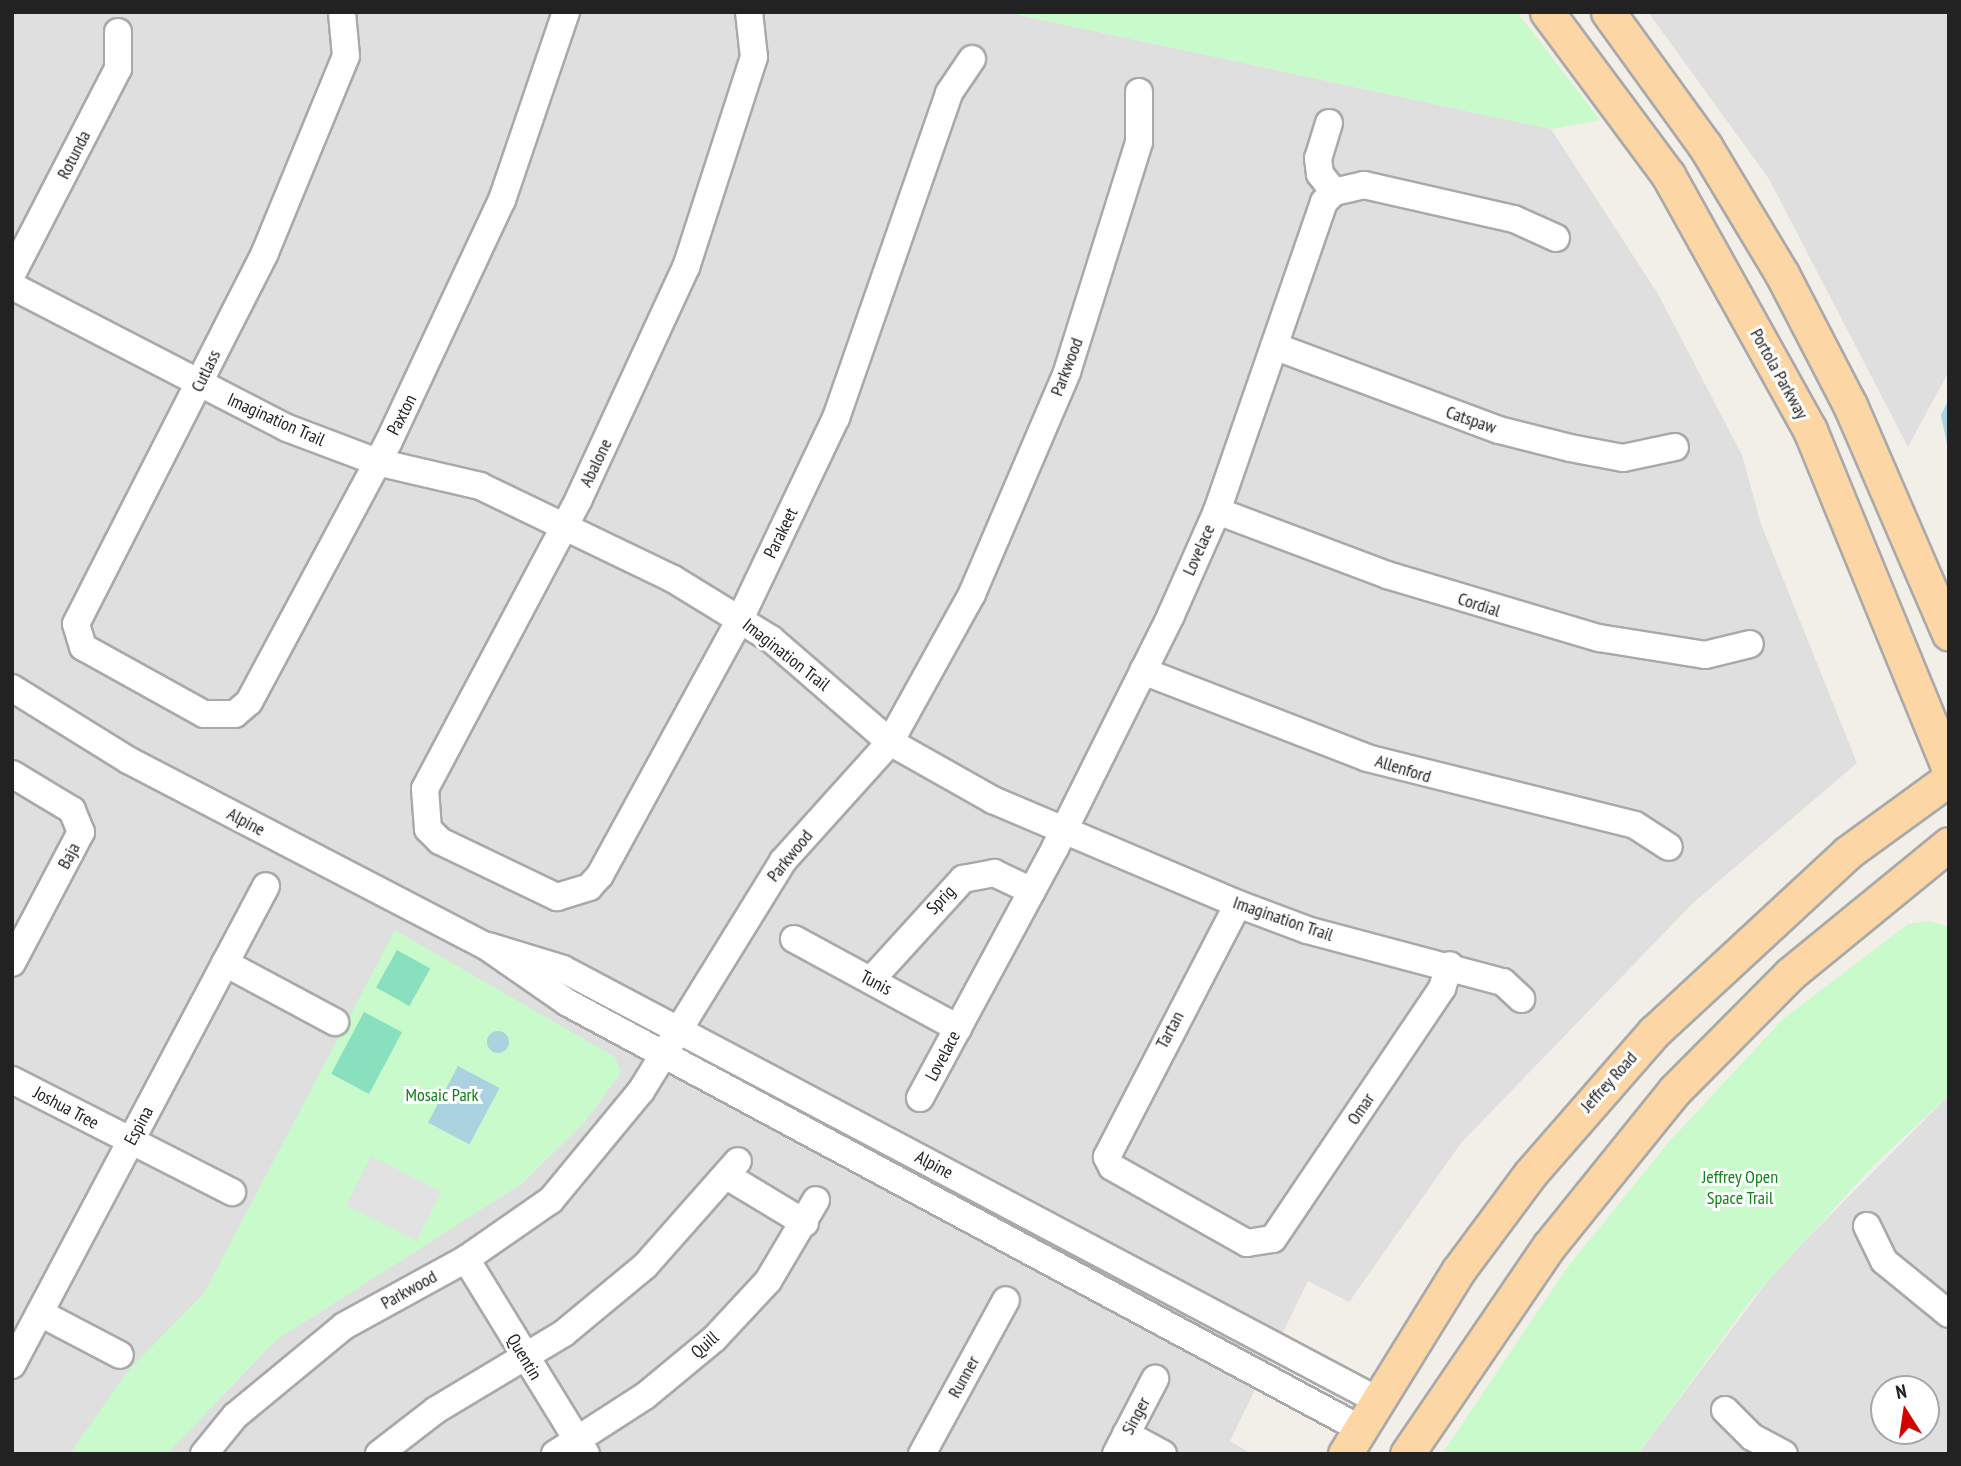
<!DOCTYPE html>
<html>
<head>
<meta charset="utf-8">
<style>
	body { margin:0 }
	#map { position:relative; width:1961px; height:1466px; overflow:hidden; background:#f2efe9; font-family:"PT Sans Narrow",sans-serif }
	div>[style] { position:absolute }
	.residential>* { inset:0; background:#e0dfdf }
	.park>* { inset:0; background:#c8facc }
	.pitch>* { inset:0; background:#88e0be; transform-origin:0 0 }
	.parking>* { inset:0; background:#e2e2e2; transform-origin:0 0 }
	.water>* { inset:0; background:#aad3df; transform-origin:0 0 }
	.round { border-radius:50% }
	.roads { filter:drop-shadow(2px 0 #a9a9a9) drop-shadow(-2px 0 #a9a9a9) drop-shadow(0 2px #a9a9a9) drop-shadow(0 -2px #a9a9a9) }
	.minor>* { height:26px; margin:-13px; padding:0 13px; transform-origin:13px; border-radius:13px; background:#fff }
	.major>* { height:33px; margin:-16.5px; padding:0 16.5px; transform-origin:16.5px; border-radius:16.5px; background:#fcd6a4 }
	span { translate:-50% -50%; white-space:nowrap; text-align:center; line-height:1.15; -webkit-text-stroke:6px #fff; paint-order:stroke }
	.street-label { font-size:18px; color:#222 }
	.park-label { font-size:18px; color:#0c8416 }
	.frame { position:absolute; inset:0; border:14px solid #222; pointer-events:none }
	.north { position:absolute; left:1870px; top:1375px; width:70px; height:70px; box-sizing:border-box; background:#fff; border:2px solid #a7a7a7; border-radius:50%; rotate:348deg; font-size:19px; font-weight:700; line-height:28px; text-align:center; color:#222 }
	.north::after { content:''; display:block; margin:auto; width:24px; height:32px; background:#d40000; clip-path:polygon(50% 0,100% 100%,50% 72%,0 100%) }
</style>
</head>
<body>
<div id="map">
	<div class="residential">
		<i style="clip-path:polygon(12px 12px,1006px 12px,1551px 129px,1658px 294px,1742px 455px,1761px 524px,1857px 763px,1693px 903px,1461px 1143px,1349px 1302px,1308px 1281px,1230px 1441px,1252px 1454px,12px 1454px)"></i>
		<i style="clip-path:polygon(1648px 12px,1949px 12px,1949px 371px,1908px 447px,1769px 179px)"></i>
		<i style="clip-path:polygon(evenodd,1949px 1095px,1949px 1454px,1638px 1454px,1776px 1270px,1949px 1095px,1884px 1389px,1926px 1389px,1926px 1431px,1884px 1431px,1884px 1389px)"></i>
	</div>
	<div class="park">
		<i style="clip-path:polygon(1006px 12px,1517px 12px,1600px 120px,1551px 129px)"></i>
		<i style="clip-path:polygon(1929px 921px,1949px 927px,1949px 1095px,1875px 1164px,1750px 1301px,1638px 1454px,1442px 1454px,1567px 1268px,1668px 1143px,1783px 1019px,1908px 924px)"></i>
		<i style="clip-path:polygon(395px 930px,615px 1057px,621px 1073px,584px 1123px,523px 1183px,275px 1341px,167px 1454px,70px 1454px,126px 1373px,204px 1293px)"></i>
	</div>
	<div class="pitch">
		<i style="left:397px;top:950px;width:38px;height:43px;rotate:29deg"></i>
		<i style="left:364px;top:1012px;width:43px;height:70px;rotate:28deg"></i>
	</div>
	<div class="parking">
		<i style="left:371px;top:1156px;width:79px;height:55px;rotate:27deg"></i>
	</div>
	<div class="water">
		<i style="clip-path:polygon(1949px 399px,1949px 454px,1941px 415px)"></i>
		<i class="round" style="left:487px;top:1031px;width:22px;height:22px"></i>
		<i style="left:458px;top:1066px;width:47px;height:64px;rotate:28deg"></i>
	</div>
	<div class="roads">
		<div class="minor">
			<i style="left:749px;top:12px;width:45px;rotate:83.7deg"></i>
			<i style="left:754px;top:57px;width:221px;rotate:107.9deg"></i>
			<i style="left:686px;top:267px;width:255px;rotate:114.8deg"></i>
			<i style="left:579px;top:499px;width:328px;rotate:118deg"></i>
			<i style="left:425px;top:789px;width:40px;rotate:85.7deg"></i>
			<i style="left:428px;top:829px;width:17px;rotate:45deg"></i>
			<i style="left:440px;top:841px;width:130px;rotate:25.6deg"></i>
			<i style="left:557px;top:897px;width:34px;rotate:-17deg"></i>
			<i style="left:589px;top:887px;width:16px;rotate:-47deg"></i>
			<i style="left:600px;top:875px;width:292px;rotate:-61.3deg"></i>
			<i style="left:740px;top:619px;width:223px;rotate:-64.5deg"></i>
			<i style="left:836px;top:418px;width:344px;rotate:-70.8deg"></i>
			<i style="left:949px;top:93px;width:41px;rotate:-55.9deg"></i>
			<i style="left:342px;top:13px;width:43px;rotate:84.7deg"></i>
			<i style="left:346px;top:56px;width:213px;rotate:112.4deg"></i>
			<i style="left:265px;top:253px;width:416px;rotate:117deg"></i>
			<i style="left:76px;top:624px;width:24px;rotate:73deg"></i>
			<i style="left:83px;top:647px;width:138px;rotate:29deg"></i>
			<i style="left:204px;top:714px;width:31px"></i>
			<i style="left:235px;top:714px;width:18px;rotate:-41deg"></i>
			<i style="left:249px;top:702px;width:296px;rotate:-61.8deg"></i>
			<i style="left:389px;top:441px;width:266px;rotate:-64.9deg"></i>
			<i style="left:502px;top:200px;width:199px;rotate:-71.2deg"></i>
			<i style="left:1329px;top:123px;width:37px;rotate:107deg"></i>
			<i style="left:1318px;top:158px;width:16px;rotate:83deg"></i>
			<i style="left:1320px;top:174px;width:23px;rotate:52deg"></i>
			<i style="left:12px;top:274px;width:231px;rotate:-62.7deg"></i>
			<i style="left:118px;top:69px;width:37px;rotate:-90deg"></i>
			<i style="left:12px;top:286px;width:309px;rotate:27.3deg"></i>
			<i style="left:287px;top:428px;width:96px;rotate:20.7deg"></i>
			<i style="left:377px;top:462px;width:106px;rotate:13.1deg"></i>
			<i style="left:480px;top:486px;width:214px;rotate:25.7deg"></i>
			<i style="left:673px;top:579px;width:115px;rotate:31.5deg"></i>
			<i style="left:771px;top:639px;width:157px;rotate:40.9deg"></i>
			<i style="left:890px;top:742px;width:118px;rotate:29.4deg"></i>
			<i style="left:993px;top:800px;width:266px;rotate:23deg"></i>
			<i style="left:1238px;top:904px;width:74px;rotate:20.6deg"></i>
			<i style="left:1307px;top:930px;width:203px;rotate:14.9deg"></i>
			<i style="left:1503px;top:982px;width:25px;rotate:43deg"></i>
			<i style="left:1274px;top:346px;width:240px;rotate:20.5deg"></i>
			<i style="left:1499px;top:430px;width:73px;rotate:14.2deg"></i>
			<i style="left:1570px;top:448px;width:54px;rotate:10.7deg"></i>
			<i style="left:1623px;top:458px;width:53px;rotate:-11.9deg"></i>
			<i style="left:1217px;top:511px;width:182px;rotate:20.6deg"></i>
			<i style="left:1387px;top:575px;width:221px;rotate:16.6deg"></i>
			<i style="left:1599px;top:638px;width:107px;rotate:9.1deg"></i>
			<i style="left:1705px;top:655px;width:46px;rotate:-13.7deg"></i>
			<i style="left:1143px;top:671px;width:240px;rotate:21.2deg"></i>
			<i style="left:1367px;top:758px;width:276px;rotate:14deg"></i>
			<i style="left:1635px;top:825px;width:40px;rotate:32.9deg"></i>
			<i style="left:12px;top:688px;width:137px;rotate:31.8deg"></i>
			<i style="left:128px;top:760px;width:403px;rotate:27.5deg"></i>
			<i style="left:486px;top:946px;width:100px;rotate:34.8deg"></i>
			<i style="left:568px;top:1003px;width:898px;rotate:28.25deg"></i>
			<i style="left:12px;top:774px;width:70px;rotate:31deg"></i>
			<i style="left:72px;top:810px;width:24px;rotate:68deg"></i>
			<i style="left:81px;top:832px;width:148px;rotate:117.8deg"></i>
			<i style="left:1238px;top:904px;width:285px;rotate:117.4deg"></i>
			<i style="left:1107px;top:1157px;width:11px;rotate:63deg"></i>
			<i style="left:1112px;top:1167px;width:155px;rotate:29.4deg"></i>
			<i style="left:1247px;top:1243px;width:26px;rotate:-9deg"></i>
			<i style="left:1273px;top:1239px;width:303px;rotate:-56deg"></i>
			<i style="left:1442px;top:988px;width:24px;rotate:-71deg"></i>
			<i style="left:794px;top:939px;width:187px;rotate:28.5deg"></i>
			<i style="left:488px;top:946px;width:78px;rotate:17deg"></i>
			<i style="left:563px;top:969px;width:919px;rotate:27.9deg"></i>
			<i style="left:225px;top:963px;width:125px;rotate:28.2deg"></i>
			<i style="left:871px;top:980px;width:137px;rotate:-47.7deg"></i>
			<i style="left:963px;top:879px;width:32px;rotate:-11deg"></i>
			<i style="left:994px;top:873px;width:42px;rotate:25.3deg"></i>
			<i style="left:12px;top:1080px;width:247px;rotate:27deg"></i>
			<i style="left:920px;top:1098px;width:284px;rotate:-61.6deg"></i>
			<i style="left:1055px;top:848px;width:260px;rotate:-63.5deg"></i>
			<i style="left:1171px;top:615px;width:114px;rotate:-66.1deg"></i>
			<i style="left:1217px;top:511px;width:327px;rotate:-70.9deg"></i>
			<i style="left:1324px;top:202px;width:14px;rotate:-45deg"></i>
			<i style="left:1334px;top:192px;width:31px;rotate:-13deg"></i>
			<i style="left:1364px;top:185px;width:154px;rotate:12.8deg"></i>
			<i style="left:1514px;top:219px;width:46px;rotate:24.3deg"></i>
			<i style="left:727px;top:1176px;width:91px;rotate:31.1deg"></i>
			<i style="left:1867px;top:1226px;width:39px;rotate:64deg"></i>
			<i style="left:1884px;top:1261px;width:84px;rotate:39.2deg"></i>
			<i style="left:466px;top:1259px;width:229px;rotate:58.4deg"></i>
			<i style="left:40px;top:1313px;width:90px;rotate:27.7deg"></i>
			<i style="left:12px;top:1365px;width:542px;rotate:-62.06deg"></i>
			<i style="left:1725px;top:1410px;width:38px;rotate:45deg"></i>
			<i style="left:1752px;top:1437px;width:36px;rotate:28deg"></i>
			<i style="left:1126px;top:1434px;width:42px;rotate:28.4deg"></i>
			<i style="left:204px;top:1454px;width:49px;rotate:-50.8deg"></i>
			<i style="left:235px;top:1416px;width:141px;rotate:-39.5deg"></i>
			<i style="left:344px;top:1326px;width:139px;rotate:-28.8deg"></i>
			<i style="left:466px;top:1259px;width:103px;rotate:-34.8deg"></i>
			<i style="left:551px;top:1200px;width:141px;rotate:-50.5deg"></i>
			<i style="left:641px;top:1091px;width:270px;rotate:-58.3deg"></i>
			<i style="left:783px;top:861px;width:160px;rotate:-48deg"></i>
			<i style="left:890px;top:742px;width:169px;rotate:-61deg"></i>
			<i style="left:972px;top:594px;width:241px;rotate:-66.8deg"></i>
			<i style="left:1067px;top:372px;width:241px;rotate:-72.6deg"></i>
			<i style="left:1139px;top:142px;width:50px;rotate:-90deg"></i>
			<i style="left:379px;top:1454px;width:72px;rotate:-37.7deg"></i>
			<i style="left:436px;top:1410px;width:149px;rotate:-31deg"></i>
			<i style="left:564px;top:1333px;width:105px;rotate:-39.6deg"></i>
			<i style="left:645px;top:1266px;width:140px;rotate:-48.5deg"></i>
			<i style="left:555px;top:1454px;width:107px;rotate:-32.8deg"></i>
			<i style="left:645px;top:1396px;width:89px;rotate:-39.6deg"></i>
			<i style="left:714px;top:1339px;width:79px;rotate:-47deg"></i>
			<i style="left:768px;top:1281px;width:94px;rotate:-59.3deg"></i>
			<i style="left:922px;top:1454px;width:175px;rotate:-61.4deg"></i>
			<i style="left:1116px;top:1454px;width:85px;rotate:-62.5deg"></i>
		</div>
		<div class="major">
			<i style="left:1547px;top:12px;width:203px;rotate:53.4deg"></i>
			<i style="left:1668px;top:175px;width:292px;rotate:60.9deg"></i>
			<i style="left:1810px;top:430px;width:366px;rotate:67.7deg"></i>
			<i style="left:1608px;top:12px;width:165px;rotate:54.1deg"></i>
			<i style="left:1705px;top:146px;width:149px;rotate:59deg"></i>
			<i style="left:1782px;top:274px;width:148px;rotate:62.6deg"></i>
			<i style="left:1850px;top:405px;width:249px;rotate:66.6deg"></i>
			<i style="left:1345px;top:1454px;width:215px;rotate:-58.3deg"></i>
			<i style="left:1458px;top:1271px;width:121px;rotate:-53.4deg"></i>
			<i style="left:1530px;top:1174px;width:189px;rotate:-48.9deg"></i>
			<i style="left:1654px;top:1032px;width:263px;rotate:-42.8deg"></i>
			<i style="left:1847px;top:853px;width:126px;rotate:-36deg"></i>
			<i style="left:1407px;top:1454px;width:252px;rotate:-55.7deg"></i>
			<i style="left:1549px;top:1246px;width:199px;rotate:-51.1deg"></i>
			<i style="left:1674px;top:1091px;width:165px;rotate:-45.2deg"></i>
			<i style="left:1790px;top:974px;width:205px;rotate:-39.3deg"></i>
		</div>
	</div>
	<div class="street-label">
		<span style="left:74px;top:155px;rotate:-63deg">Rotunda</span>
		<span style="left:1067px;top:367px;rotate:-69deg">Parkwood</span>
		<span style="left:206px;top:371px;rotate:-64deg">Cutlass</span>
		<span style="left:1779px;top:374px;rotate:61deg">Portola Parkway</span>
		<span style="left:402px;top:415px;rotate:-63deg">Paxton</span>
		<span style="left:276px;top:420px;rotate:24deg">Imagination Trail</span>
		<span style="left:1471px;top:420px;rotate:19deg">Catspaw</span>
		<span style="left:596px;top:463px;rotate:-64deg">Abalone</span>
		<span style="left:781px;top:533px;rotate:-64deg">Parakeet</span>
		<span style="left:1199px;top:550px;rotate:-66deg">Lovelace</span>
		<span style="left:1479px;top:605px;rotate:18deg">Cordial</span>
		<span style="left:786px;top:655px;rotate:38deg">Imagination Trail</span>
		<span style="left:1403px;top:769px;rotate:17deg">Allenford</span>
		<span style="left:246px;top:822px;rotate:28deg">Alpine</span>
		<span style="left:69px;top:856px;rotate:-62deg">Baja</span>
		<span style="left:790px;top:856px;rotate:-51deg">Parkwood</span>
		<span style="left:941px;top:900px;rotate:-46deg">Sprig</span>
		<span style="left:1283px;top:919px;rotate:19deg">Imagination Trail</span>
		<span style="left:876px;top:983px;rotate:28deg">Tunis</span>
		<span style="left:1170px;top:1030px;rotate:-62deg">Tartan</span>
		<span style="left:943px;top:1056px;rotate:-62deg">Lovelace</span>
		<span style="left:1609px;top:1082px;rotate:-48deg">Jeffrey Road</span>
		<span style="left:66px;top:1108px;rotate:28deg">Joshua Tree</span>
		<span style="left:1361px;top:1109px;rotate:-56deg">Omar</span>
		<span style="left:139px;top:1126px;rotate:-62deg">Espina</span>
		<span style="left:934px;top:1165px;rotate:28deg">Alpine</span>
		<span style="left:409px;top:1290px;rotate:-29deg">Parkwood</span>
		<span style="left:705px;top:1345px;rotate:-42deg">Quill</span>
		<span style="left:524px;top:1357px;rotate:59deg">Quentin</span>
		<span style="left:964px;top:1377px;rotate:-61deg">Runner</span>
		<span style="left:1136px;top:1416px;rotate:-62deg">Singer</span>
	</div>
	<div class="park-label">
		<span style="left:442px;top:1095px">Mosaic Park</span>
		<span style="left:1740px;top:1188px">Jeffrey Open<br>Space Trail</span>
	</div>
	<div class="frame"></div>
	<div class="north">N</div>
</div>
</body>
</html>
